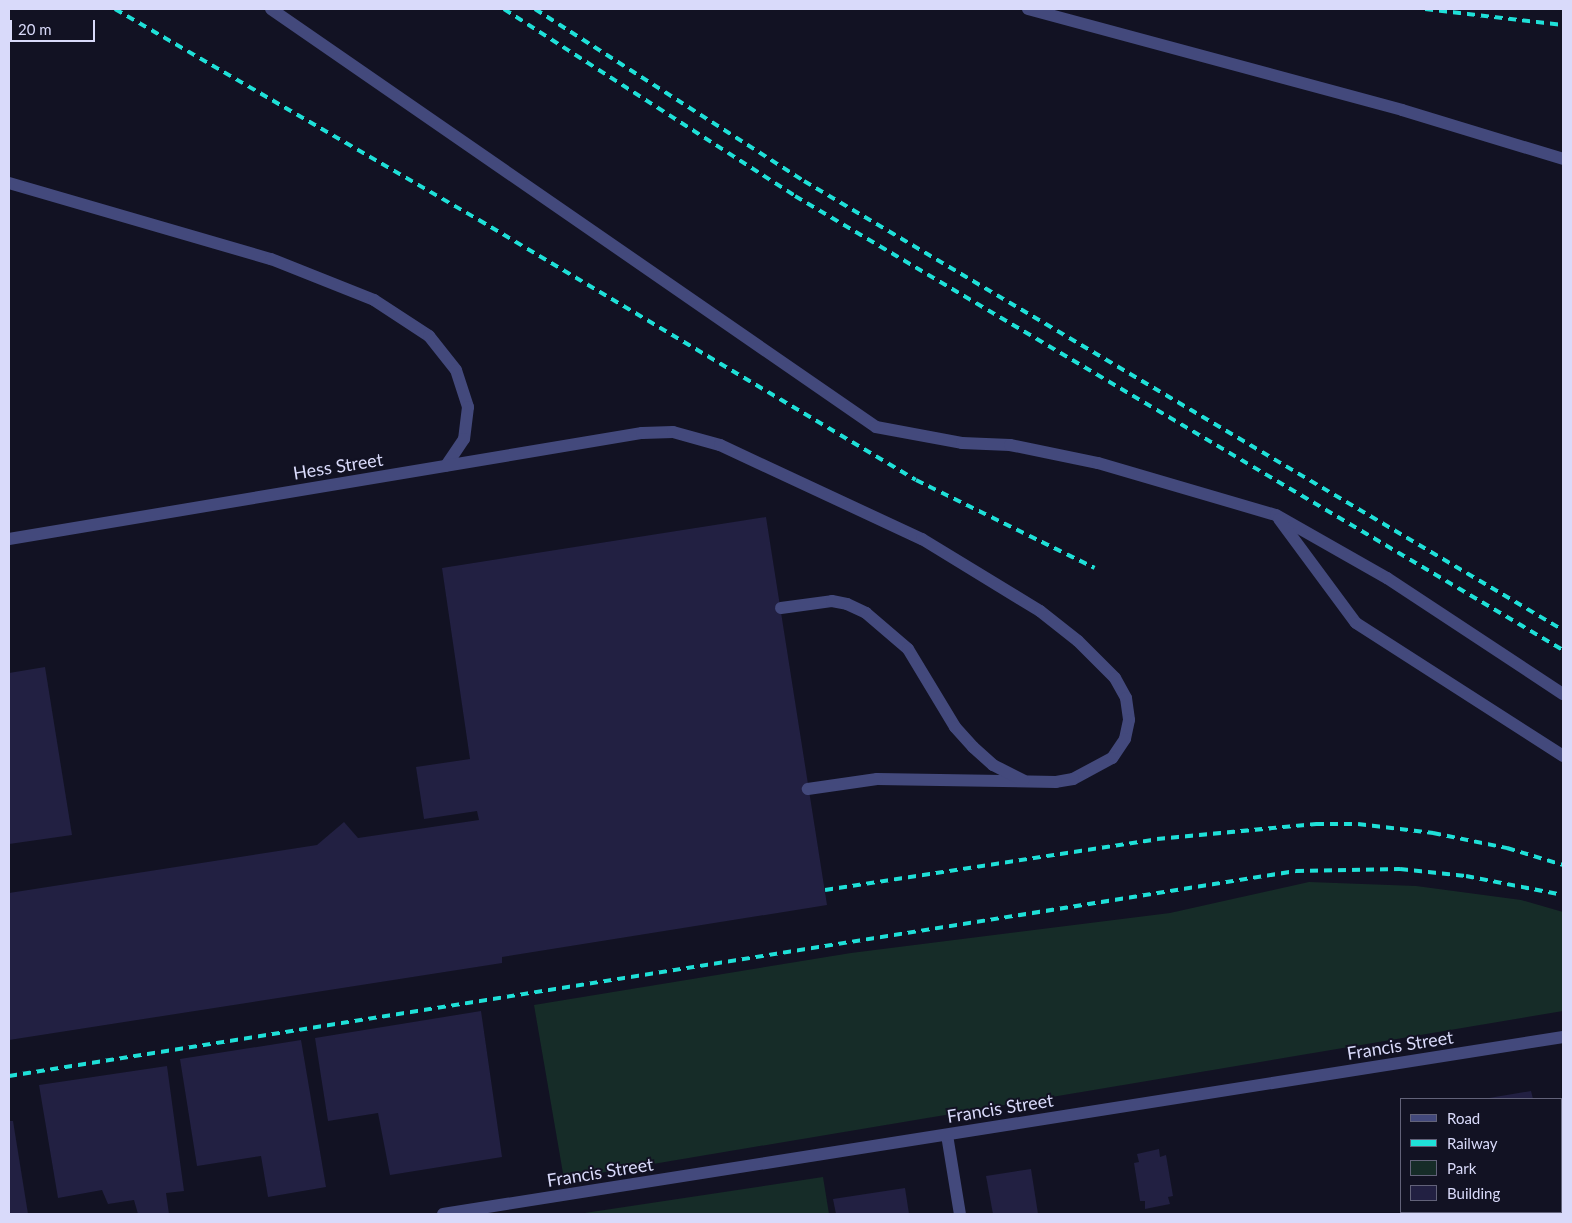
<!DOCTYPE html>
<html>
<head>
<meta charset="utf-8">
<style>
	body { margin:0 }
	#map { position:relative; width:1572px; height:1223px; overflow:hidden; background:#121223; font-family:Lato,sans-serif }
	div>[style] { position:absolute }
	.green>* { inset:0; background:#162c28 }
	.building>* { inset:0; background:#222042 }
	.minor>* { height:12px; margin:-6px; padding:0 6px; transform-origin:6px; border-radius:6px; background:#43497c }
	.rail>* { height:4px; margin-top:-2px; transform-origin:0; background:repeating-linear-gradient(90deg,#1fe0d8 0 8px,transparent 0 14px) }
	span { translate:-50% -50%; white-space:nowrap; text-align:center; line-height:1.15; -webkit-text-stroke:4px #121223; paint-order:stroke }
	.street-label { font-size:18px; color:#d9dafa }
	.frame { position:absolute; inset:0; border:10px solid #d9dafa; pointer-events:none }
	.legend { position:absolute; left:1400px; top:1098px; width:162px; height:115px; box-sizing:border-box; background:#121223; border:1px solid #626279; margin:0; padding:6px 9px; list-style:none; font-size:15px; color:#d9dafa }
	.legend li { display:flex; align-items:center; gap:10px; height:25px }
	.legend b { width:25px; border:1px solid #626279 }
	.scale { position:absolute; left:10px; top:20px; width:85px; height:22px; box-sizing:border-box; border:2px solid #d9dafa; border-top:0; padding-left:6px; font-size:15px; line-height:18px; white-space:nowrap; color:#d9dafa; -webkit-text-stroke:4px #121223; paint-order:stroke }
</style>
</head>
<body>
<div id="map">
	<div class="green">
		<i style="clip-path:polygon(1309px 882px,1416px 886px,1521px 900px,1563px 912px,1563px 1011px,564px 1179px,534px 1005px,851px 953px,1170px 913px)"></i>
		<i style="clip-path:polygon(823px 1177px,829px 1214px,578px 1214px)"></i>
	</div>
	<div class="building">
		<i style="clip-path:polygon(766px 517px,827px 905px,502px 957px,502px 963px,9px 1040px,9px 893px,317px 845px,344px 822px,358px 838px,479px 820px,477px 811px,424px 819px,416px 767px,470px 759px,442px 568px)"></i>
		<i style="clip-path:polygon(45px 667px,72px 835px,9px 844px,9px 673px)"></i>
		<i style="clip-path:polygon(481px 1011px,502px 1157px,390px 1175px,378px 1113px,328px 1121px,315px 1038px)"></i>
		<i style="clip-path:polygon(301px 1040px,326px 1187px,268px 1197px,261px 1156px,197px 1166px,180px 1059px)"></i>
		<i style="clip-path:polygon(167px 1066px,184px 1191px,166px 1193px,169px 1214px,138px 1214px,134px 1200px,108px 1204px,102px 1190px,58px 1198px,39px 1085px)"></i>
		<i style="clip-path:polygon(1531px 1091px,1533px 1099px,1489px 1099px,1489px 1098px)"></i>
		<i style="clip-path:polygon(9px 1121px,13px 1121px,28px 1214px,9px 1214px)"></i>
		<i style="clip-path:polygon(1159px 1149px,1160px 1157px,1166px 1155px,1173px 1196px,1168px 1197px,1170px 1204px,1145px 1209px,1145px 1201px,1140px 1201px,1134px 1163px,1139px 1162px,1137px 1154px)"></i>
		<i style="clip-path:polygon(1031px 1169px,1038px 1214px,993px 1214px,986px 1176px)"></i>
		<i style="clip-path:polygon(905px 1188px,909px 1214px,836px 1214px,833px 1199px)"></i>
	</div>
	<div class="minor">
		<i style="left:271px;top:9px;width:735px;rotate:34.64deg"></i>
		<i style="left:876px;top:427px;width:87px;rotate:10.5deg"></i>
		<i style="left:962px;top:443px;width:48px;rotate:2.4deg"></i>
		<i style="left:1010px;top:445px;width:90px;rotate:11.6deg"></i>
		<i style="left:1098px;top:463px;width:185px;rotate:16.3deg"></i>
		<i style="left:1276px;top:515px;width:128px;rotate:29.6deg"></i>
		<i style="left:1387px;top:578px;width:211px;rotate:33.4deg"></i>
		<i style="left:1028px;top:9px;width:387px;rotate:15.1deg"></i>
		<i style="left:1402px;top:110px;width:168px;rotate:16.9deg"></i>
		<i style="left:9px;top:183px;width:273px;rotate:16.2deg"></i>
		<i style="left:271px;top:259px;width:111px;rotate:21.7deg"></i>
		<i style="left:374px;top:300px;width:66px;rotate:33.2deg"></i>
		<i style="left:429px;top:336px;width:43px;rotate:51.5deg"></i>
		<i style="left:456px;top:370px;width:39px;rotate:72deg"></i>
		<i style="left:468px;top:407px;width:32px;rotate:97deg"></i>
		<i style="left:464px;top:439px;width:32px;rotate:124deg"></i>
		<i style="left:1279px;top:519px;width:129px;rotate:53.5deg"></i>
		<i style="left:1356px;top:623px;width:246px;rotate:32.7deg"></i>
		<i style="left:9px;top:539px;width:642px;rotate:-9.51deg"></i>
		<i style="left:642px;top:433px;width:31px;rotate:-2deg"></i>
		<i style="left:673px;top:432px;width:49px;rotate:15.5deg"></i>
		<i style="left:720px;top:445px;width:223px;rotate:25deg"></i>
		<i style="left:922px;top:539px;width:138px;rotate:31.4deg"></i>
		<i style="left:1040px;top:611px;width:48px;rotate:38.3deg"></i>
		<i style="left:1078px;top:641px;width:52px;rotate:45deg"></i>
		<i style="left:1115px;top:678px;width:23px;rotate:61deg"></i>
		<i style="left:1126px;top:698px;width:22px;rotate:82deg"></i>
		<i style="left:1129px;top:720px;width:19px;rotate:102deg"></i>
		<i style="left:1125px;top:739px;width:23px;rotate:124deg"></i>
		<i style="left:1112px;top:758px;width:44px;rotate:151.7deg"></i>
		<i style="left:1073px;top:779px;width:17px;rotate:170deg"></i>
		<i style="left:1056px;top:782px;width:179px;rotate:-179deg"></i>
		<i style="left:877px;top:779px;width:70px;rotate:171.8deg"></i>
		<i style="left:781px;top:608px;width:51px;rotate:-7.8deg"></i>
		<i style="left:832px;top:601px;width:15px;rotate:11deg"></i>
		<i style="left:847px;top:604px;width:21px;rotate:25deg"></i>
		<i style="left:866px;top:613px;width:55px;rotate:40.6deg"></i>
		<i style="left:908px;top:649px;width:91px;rotate:58.9deg"></i>
		<i style="left:955px;top:727px;width:27px;rotate:48deg"></i>
		<i style="left:973px;top:747px;width:27px;rotate:42deg"></i>
		<i style="left:993px;top:765px;width:34px;rotate:27deg"></i>
		<i style="left:947px;top:1135px;width:80px;rotate:80.7deg"></i>
		<i style="left:443px;top:1214px;width:1134px;rotate:-8.98deg"></i>
	</div>
	<div class="rail">
		<i style="left:115px;top:9px;width:421px;rotate:30.1deg"></i>
		<i style="left:479px;top:220px;width:508px;rotate:30.75deg"></i>
		<i style="left:916px;top:480px;width:199px;rotate:26.2deg"></i>
		<i style="left:504px;top:9px;width:346px;rotate:32.7deg"></i>
		<i style="left:795px;top:196px;width:892px;rotate:30.59deg"></i>
		<i style="left:535px;top:9px;width:319px;rotate:32.6deg"></i>
		<i style="left:804px;top:181px;width:882px;rotate:30.61deg"></i>
		<i style="left:1425px;top:9px;width:139px;rotate:6.6deg"></i>
		<i style="left:825px;top:890px;width:336px;rotate:-8.7deg"></i>
		<i style="left:1157px;top:839px;width:160px;rotate:-5.4deg"></i>
		<i style="left:1316px;top:824px;width:42px"></i>
		<i style="left:1358px;top:824px;width:76px;rotate:6.8deg"></i>
		<i style="left:1433px;top:833px;width:76px;rotate:11.5deg"></i>
		<i style="left:1507px;top:848px;width:59px;rotate:16.9deg"></i>
		<i style="left:9px;top:1076px;width:1303px;rotate:-9.05deg"></i>
		<i style="left:1296px;top:871px;width:104px;rotate:-1.1deg"></i>
		<i style="left:1400px;top:869px;width:66px;rotate:6.1deg"></i>
		<i style="left:1466px;top:876px;width:99px;rotate:11.1deg"></i>
	</div>
	<div class="street-label">
		<span style="left:338px;top:466px;rotate:-9deg">Hess Street</span>
		<span style="left:1400px;top:1045px;rotate:-9deg">Francis Street</span>
		<span style="left:1000px;top:1108px;rotate:-9deg">Francis Street</span>
		<span style="left:600px;top:1172px;rotate:-9deg">Francis Street</span>
	</div>
	<div class="frame"></div>
	<ul class="legend">
	<li><b style="height:6px;background:#43497c"></b>Road</li>
	<li><b style="height:6px;background:#1fe0d8"></b>Railway</li>
	<li><b style="height:14px;background:#162c28"></b>Park</li>
	<li><b style="height:14px;background:#222042"></b>Building</li>
	</ul>
	<div class="scale">20 m</div>
</div>
</body>
</html>
